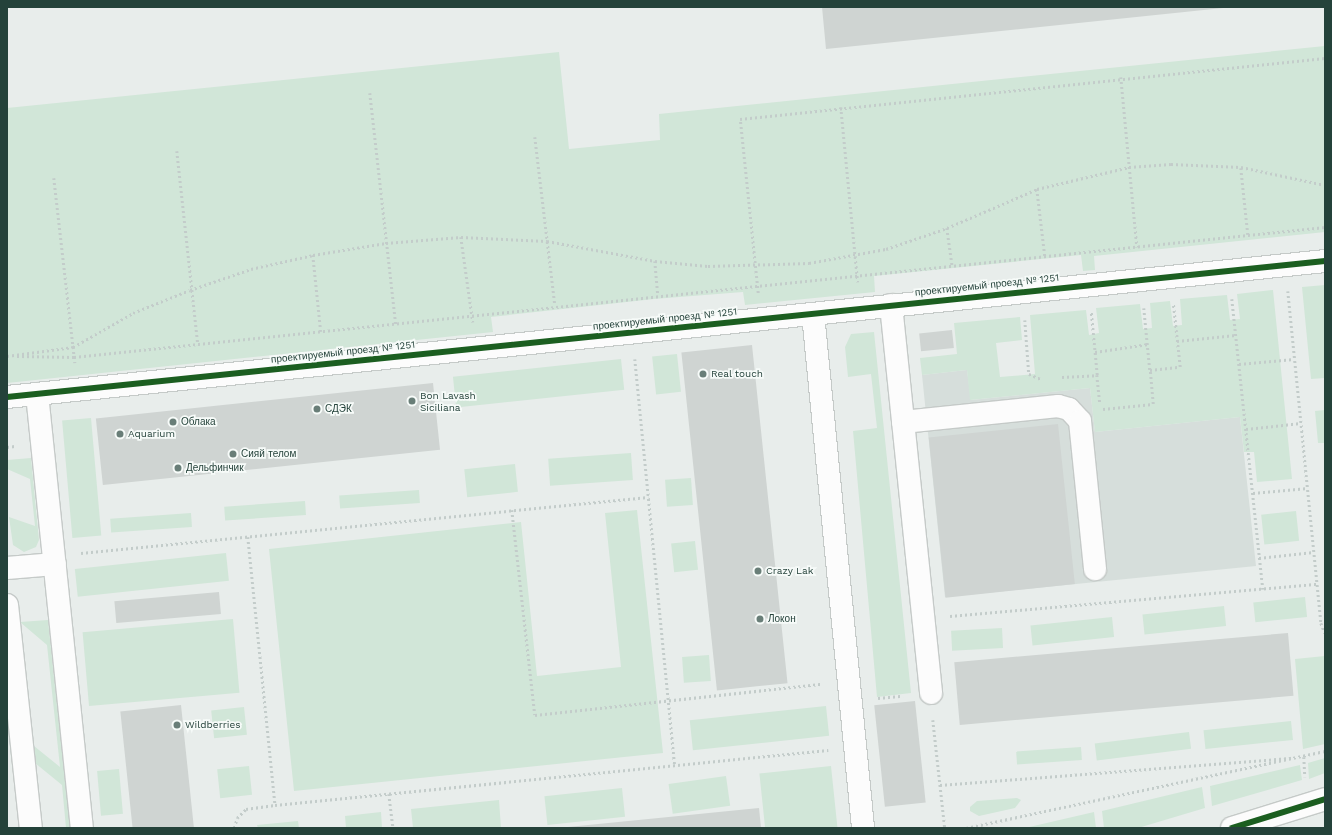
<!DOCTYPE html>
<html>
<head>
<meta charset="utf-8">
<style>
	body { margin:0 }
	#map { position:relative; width:1332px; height:835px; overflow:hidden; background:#e8edeb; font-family:"Work Sans",sans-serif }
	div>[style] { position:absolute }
	.built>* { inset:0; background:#d6dedb }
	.green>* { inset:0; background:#d1e6d8; transform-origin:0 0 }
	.building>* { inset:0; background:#cfd4d2; transform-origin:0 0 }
	.path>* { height:2.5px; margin-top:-1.25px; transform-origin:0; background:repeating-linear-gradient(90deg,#c3ccca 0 2px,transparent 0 5px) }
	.roads { filter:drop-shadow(1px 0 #c5cac8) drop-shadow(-1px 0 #c5cac8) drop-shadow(0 1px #c5cac8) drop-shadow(0 -1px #c5cac8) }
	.minor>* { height:22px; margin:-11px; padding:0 11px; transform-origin:11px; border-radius:11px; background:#fcfcfc }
	.cycleway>* { height:6px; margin:-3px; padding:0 3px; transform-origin:3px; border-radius:3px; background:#1b5e20 }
	.dots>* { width:11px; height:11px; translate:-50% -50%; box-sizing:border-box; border:2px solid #f7fbf9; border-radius:50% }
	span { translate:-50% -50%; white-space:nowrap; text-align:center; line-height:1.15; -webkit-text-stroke:3.5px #f7fbf9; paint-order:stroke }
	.street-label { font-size:10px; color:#24423a }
	.poi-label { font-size:10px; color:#24423a }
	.left { translate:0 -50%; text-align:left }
	.frame { position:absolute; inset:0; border:8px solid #24423a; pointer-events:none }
</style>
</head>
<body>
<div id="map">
	<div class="built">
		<i style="clip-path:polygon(967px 370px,971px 400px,1090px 388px,1095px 432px,1240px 417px,1256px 566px,945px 597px,922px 375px)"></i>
	</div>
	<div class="green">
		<i style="clip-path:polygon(1325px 46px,1325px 232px,1094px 256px,1095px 270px,1083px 271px,1081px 255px,874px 276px,875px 292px,745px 305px,743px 292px,654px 299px,491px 317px,493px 332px,7px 383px,7px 108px,559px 52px,569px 149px,660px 140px,659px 114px)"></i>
		<i style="clip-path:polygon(1325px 285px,1325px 378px,1311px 379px,1302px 287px)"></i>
		<i style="clip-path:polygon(1273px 290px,1292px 479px,1257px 482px,1254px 452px,1244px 452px,1240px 417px,1095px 432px,1090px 388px,970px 400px,967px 370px,922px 375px,920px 358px,957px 354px,954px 323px,1020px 317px,1022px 340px,996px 343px,1000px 377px,1035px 374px,1030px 315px,1086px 310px,1089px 335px,1099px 333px,1096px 308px,1140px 304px,1143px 329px,1152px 328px,1150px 303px,1170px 301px,1173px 326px,1182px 325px,1180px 299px,1227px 295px,1230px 320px,1240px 319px,1237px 294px)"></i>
		<i style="clip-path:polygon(874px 332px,911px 693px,877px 697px,853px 431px,877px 428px,871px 374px,848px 377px,845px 347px,851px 334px)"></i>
		<i style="left:677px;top:354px;width:38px;height:25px;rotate:84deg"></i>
		<i style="left:621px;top:359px;width:31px;height:169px;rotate:84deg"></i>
		<i style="clip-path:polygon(1325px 410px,1325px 443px,1318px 443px,1315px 411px)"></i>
		<i style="left:91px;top:418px;width:118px;height:29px;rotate:85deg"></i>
		<i style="left:631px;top:453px;width:27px;height:83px;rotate:86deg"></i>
		<i style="clip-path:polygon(31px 458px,39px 540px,36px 547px,24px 552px,13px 545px,9px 517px,35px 526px,30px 479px,7px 469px,7px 460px)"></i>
		<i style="left:515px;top:464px;width:28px;height:51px;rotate:84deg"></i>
		<i style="left:691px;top:478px;width:27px;height:26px;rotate:86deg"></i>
		<i style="left:419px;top:490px;width:13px;height:80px;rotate:86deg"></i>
		<i style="left:305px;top:501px;width:14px;height:81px;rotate:86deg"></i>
		<i style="clip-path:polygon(637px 510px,663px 753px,294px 791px,269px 549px,521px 522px,537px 676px,621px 667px,605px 513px)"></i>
		<i style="left:1296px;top:511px;width:30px;height:35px;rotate:84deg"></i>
		<i style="left:191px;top:513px;width:14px;height:81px;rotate:86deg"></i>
		<i style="left:695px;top:541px;width:29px;height:24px;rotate:84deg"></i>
		<i style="left:226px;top:553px;width:28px;height:152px;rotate:84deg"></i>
		<i style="left:1305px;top:597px;width:20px;height:52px;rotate:84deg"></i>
		<i style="left:1224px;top:606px;width:20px;height:82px;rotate:84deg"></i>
		<i style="left:1112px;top:617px;width:20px;height:82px;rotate:84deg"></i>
		<i style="left:233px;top:619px;width:74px;height:151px;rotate:85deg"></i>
		<i style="clip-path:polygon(48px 620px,70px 828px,66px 828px,62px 785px,35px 763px,34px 746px,60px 767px,47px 645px,20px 622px)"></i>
		<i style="left:1002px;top:628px;width:20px;height:51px;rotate:87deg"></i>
		<i style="left:709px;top:655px;width:26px;height:27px;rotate:86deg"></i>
		<i style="clip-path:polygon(1325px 656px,1325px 744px,1303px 749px,1295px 659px)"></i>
		<i style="left:826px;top:706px;width:30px;height:137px;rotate:84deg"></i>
		<i style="left:244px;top:707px;width:28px;height:33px;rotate:84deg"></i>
		<i style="left:1291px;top:721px;width:19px;height:88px;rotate:84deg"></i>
		<i style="left:1189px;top:732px;width:17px;height:95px;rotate:83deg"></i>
		<i style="left:1081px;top:747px;width:13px;height:65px;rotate:86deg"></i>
		<i style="clip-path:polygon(1325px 758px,1325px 773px,1309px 779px,1308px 763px)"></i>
		<i style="clip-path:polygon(1300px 765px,1302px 780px,1212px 806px,1210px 786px)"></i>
		<i style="left:249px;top:766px;width:29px;height:32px;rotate:84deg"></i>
		<i style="left:831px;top:766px;width:62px;height:72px;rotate:84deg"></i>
		<i style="left:119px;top:769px;width:45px;height:22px;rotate:85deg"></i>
		<i style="left:726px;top:776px;width:30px;height:58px;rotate:82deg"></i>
		<i style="clip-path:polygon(1202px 787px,1205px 808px,1138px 828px,1104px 828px,1102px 811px)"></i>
		<i style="left:622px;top:788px;width:29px;height:78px;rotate:84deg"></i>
		<i style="clip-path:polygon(1017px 798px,1021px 800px,1015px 808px,979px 816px,970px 811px,970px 807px,977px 801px)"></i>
		<i style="clip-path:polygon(499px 800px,501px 828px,413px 828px,411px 809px)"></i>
		<i style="clip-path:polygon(381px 812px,382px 828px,346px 828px,345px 816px)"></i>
		<i style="clip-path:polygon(1094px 812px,1096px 828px,1025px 828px)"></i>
		<i style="clip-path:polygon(298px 821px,299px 828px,258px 828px,257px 825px)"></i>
	</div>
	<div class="building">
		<i style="clip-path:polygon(822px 7px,1223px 7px,1223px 8px,826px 49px)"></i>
		<i style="left:952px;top:330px;width:18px;height:33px;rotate:84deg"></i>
		<i style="left:752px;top:345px;width:340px;height:71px;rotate:84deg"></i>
		<i style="left:433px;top:383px;width:67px;height:339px;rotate:84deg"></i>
		<i style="left:1058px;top:424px;width:161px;height:130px;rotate:84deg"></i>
		<i style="left:219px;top:592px;width:22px;height:105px;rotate:85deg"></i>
		<i style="left:1288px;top:633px;width:63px;height:335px;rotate:85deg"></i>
		<i style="left:915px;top:701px;width:102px;height:41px;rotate:84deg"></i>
		<i style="left:181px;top:705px;width:124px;height:61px;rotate:84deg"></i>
		<i style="clip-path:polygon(759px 808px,761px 828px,568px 828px,568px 827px)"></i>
	</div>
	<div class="path">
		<i style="left:1121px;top:77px;width:171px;rotate:84.6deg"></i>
		<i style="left:370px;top:93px;width:233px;rotate:83.6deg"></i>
		<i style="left:841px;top:107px;width:176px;rotate:84.5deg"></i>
		<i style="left:535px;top:137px;width:169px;rotate:83.2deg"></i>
		<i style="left:177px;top:151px;width:195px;rotate:83.8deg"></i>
		<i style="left:1241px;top:168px;width:67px;rotate:84deg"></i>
		<i style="left:54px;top:178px;width:186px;rotate:83.5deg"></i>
		<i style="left:1037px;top:189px;width:67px;rotate:83.2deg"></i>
		<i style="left:947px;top:228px;width:37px;rotate:82deg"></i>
		<i style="left:461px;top:237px;width:86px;rotate:82deg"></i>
		<i style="left:313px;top:255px;width:77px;rotate:84.1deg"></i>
		<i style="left:655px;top:261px;width:33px;rotate:85deg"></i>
		<i style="left:1288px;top:291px;width:334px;rotate:84.3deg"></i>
		<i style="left:1321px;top:623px;width:11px;rotate:68deg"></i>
		<i style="left:758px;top:293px;width:175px;rotate:-95.9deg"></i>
		<i style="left:740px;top:119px;width:588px;rotate:-5.95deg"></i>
		<i style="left:1232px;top:299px;width:292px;rotate:83.9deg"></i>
		<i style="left:1144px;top:308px;width:62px;rotate:84.5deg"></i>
		<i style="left:1150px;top:370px;width:30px;rotate:-6deg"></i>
		<i style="left:1180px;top:367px;width:64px;rotate:-96.2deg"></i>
		<i style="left:1025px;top:320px;width:54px;rotate:85.8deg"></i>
		<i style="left:1029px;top:374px;width:13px;rotate:23deg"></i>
		<i style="left:1177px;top:341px;width:59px;rotate:-5.8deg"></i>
		<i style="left:1095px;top:352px;width:54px;rotate:-8.6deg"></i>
		<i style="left:7px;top:356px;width:67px;rotate:-7.8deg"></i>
		<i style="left:73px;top:347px;width:69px;rotate:-29.5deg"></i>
		<i style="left:133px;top:313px;width:61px;rotate:-22deg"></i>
		<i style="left:190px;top:290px;width:65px;rotate:-19deg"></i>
		<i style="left:251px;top:269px;width:64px;rotate:-12.7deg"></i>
		<i style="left:313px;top:255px;width:74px;rotate:-9.3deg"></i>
		<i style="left:386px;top:243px;width:75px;rotate:-4.6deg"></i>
		<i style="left:461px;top:237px;width:86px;rotate:2.7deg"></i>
		<i style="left:547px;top:241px;width:110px;rotate:10.5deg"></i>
		<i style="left:655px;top:261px;width:53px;rotate:5.4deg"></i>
		<i style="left:708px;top:266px;width:101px;rotate:-1.7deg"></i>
		<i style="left:809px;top:263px;width:78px;rotate:-10.3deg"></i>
		<i style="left:886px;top:249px;width:65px;rotate:-19deg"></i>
		<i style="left:947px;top:228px;width:98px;rotate:-23.4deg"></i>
		<i style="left:1037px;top:189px;width:95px;rotate:-13.4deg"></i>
		<i style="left:1129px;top:167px;width:42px;rotate:-4.1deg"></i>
		<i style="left:1171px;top:164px;width:70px;rotate:2.5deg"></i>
		<i style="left:1241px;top:167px;width:86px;rotate:12.1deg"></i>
		<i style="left:17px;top:356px;width:57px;rotate:1deg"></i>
		<i style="left:74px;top:357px;width:1258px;rotate:-5.93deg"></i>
		<i style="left:635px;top:359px;width:408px;rotate:84.4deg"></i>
		<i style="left:1239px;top:364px;width:55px;rotate:-5.2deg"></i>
		<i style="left:1097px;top:375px;width:27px;rotate:84deg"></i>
		<i style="left:1062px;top:377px;width:35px;rotate:-3deg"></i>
		<i style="left:1097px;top:375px;width:63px;rotate:-95.4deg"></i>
		<i style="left:1103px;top:409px;width:50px;rotate:-5.7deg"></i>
		<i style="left:1153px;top:404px;width:34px;rotate:-95deg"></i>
		<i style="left:1246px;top:429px;width:55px;rotate:-6.2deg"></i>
		<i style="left:7px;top:447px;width:8px;rotate:-7deg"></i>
		<i style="left:1253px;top:493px;width:55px;rotate:-5.2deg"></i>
		<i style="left:512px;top:510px;width:206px;rotate:83.6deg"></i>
		<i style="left:535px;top:715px;width:289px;rotate:-6.2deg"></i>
		<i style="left:248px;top:537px;width:269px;rotate:84.2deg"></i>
		<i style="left:275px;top:805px;width:556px;rotate:-5.68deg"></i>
		<i style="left:81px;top:553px;width:570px;rotate:-5.64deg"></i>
		<i style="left:1259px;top:558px;width:55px;rotate:-6.2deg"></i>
		<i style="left:950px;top:616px;width:369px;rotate:-5deg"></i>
		<i style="left:878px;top:698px;width:25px;rotate:-5deg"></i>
		<i style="left:933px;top:720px;width:109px;rotate:83.7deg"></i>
		<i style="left:1304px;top:757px;width:20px;rotate:87deg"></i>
		<i style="left:940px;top:785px;width:354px;rotate:-4.4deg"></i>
		<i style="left:389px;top:794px;width:34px;rotate:83deg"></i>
		<i style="left:234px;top:828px;width:10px;rotate:-73deg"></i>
		<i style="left:237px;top:818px;width:13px;rotate:-45deg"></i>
		<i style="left:246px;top:809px;width:29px;rotate:-8deg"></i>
		<i style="left:966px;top:828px;width:367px;rotate:-12.1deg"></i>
	</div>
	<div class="roads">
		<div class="minor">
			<i style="left:891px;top:305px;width:390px;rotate:84.1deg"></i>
			<i style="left:813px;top:314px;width:516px;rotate:84.44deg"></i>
			<i style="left:37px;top:394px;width:436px;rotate:84.1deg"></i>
			<i style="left:7px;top:397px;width:1325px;rotate:-5.89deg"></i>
			<i style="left:903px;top:422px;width:156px;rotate:-5.9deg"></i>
			<i style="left:1058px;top:406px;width:11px;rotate:15deg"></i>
			<i style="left:1069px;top:409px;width:16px;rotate:47deg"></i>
			<i style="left:1080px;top:421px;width:149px;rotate:84.2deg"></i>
			<i style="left:7px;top:568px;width:48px;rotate:-4.8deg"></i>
			<i style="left:7px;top:605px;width:224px;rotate:83.9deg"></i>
			<i style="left:1232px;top:828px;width:97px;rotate:-17.3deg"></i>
		</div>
	</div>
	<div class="cycleway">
		<i style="left:7px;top:397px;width:1325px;rotate:-5.89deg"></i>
		<i style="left:1232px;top:828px;width:97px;rotate:-17.3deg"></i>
	</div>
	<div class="dots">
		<i style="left:703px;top:374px;background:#697e78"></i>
		<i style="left:412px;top:401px;background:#697e78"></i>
		<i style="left:317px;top:409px;background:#697e78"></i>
		<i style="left:173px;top:422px;background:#697e78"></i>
		<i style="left:120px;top:434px;background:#697e78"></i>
		<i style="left:233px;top:454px;background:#697e78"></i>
		<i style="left:178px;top:468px;background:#697e78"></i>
		<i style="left:758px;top:571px;background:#697e78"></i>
		<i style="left:760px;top:619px;background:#697e78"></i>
		<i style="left:177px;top:725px;background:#697e78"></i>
	</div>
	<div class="street-label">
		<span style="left:987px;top:285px;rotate:-6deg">проектируемый проезд № 1251</span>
		<span style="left:665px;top:319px;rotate:-6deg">проектируемый проезд № 1251</span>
		<span style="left:343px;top:352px;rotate:-6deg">проектируемый проезд № 1251</span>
	</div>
	<div class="poi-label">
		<span class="left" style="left:711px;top:374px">Real touch</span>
		<span class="left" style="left:420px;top:401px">Bon Lavash<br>Siciliana</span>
		<span class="left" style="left:325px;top:409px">СДЭК</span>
		<span class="left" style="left:181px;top:422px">Облака</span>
		<span class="left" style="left:128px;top:434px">Aquarium</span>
		<span class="left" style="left:241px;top:454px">Сияй телом</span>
		<span class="left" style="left:186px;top:468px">Дельфинчик</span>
		<span class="left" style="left:766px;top:571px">Crazy Lak</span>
		<span class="left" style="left:768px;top:619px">Локон</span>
		<span class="left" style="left:185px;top:725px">Wildberries</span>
	</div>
	<div class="frame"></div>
</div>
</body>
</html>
